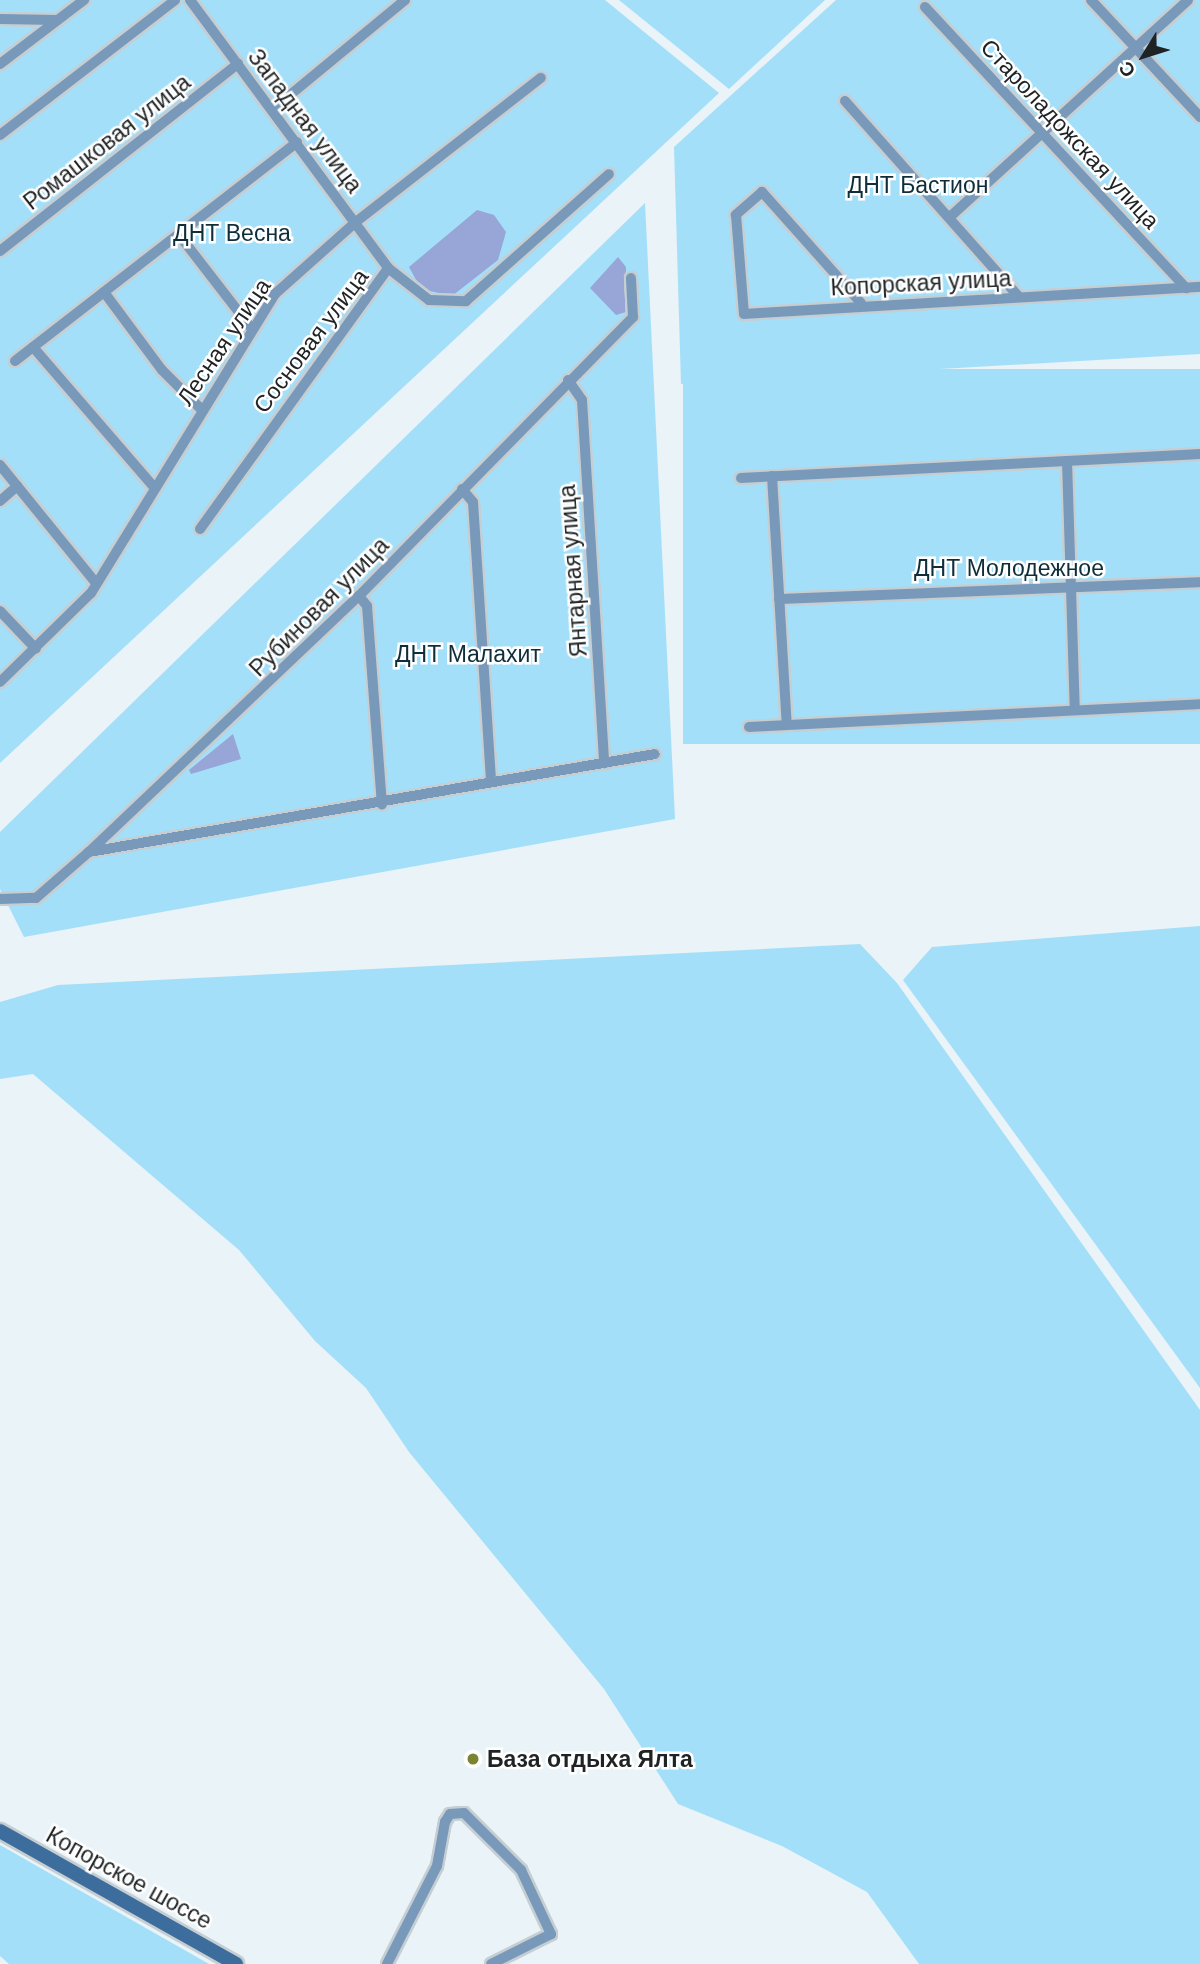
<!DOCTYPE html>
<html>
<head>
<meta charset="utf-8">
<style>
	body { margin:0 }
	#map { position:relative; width:1200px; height:1964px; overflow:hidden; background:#e9f3f8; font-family:Arial,sans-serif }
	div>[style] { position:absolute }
	.green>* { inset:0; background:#a4dff9; transform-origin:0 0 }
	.water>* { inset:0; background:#97a5d7 }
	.roads { filter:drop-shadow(2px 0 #c5ced2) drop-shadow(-2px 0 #c5ced2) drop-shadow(0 2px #c5ced2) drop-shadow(0 -2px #c5ced2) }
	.street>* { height:10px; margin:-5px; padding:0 5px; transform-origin:5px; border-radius:5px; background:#7999ba }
	.secondary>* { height:14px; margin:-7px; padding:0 7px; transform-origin:7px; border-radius:7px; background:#3d6d9d }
	.dots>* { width:19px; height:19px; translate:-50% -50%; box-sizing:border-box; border:4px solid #fff; border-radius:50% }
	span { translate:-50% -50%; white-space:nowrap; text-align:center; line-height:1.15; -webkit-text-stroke:5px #fff; paint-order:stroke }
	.street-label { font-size:23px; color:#1f2324 }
	.park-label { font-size:23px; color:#0f2e3a }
	.poi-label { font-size:23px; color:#1f2324; font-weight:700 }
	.left { translate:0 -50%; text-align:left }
	.north { position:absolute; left:1109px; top:21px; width:70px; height:70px; -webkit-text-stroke:5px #fff; paint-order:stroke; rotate:232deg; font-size:19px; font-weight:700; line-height:28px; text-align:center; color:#1f2324 }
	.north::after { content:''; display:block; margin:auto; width:24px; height:32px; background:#1f2324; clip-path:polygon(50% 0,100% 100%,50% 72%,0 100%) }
</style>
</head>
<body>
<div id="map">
	<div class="green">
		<i style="clip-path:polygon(0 0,605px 0,719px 93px,0 763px)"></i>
		<i style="clip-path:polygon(619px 0,825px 0,729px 89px)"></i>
		<i style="clip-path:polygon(836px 0,1200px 0,1200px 354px,681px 384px,674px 147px)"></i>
		<i style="clip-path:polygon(645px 203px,675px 819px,24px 937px,0 889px,0 832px)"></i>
		<i style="left:1200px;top:369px;width:375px;height:517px;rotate:90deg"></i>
		<i style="clip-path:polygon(1200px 926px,1200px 1388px,903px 980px,932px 947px)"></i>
		<i style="clip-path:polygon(860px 944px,897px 983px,1200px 1410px,1200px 1964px,919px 1964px,867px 1892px,782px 1846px,678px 1804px,604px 1689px,409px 1452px,366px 1388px,315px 1341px,239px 1250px,33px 1074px,0 1079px,0 1002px,58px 985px)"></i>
		<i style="clip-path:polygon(0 1845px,209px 1964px,9px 1964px,0 1956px)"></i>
	</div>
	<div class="water">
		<i style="clip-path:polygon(477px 210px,494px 215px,506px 232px,498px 260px,452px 296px,421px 289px,409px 267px)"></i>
		<i style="clip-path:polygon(618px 257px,626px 267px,626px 312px,616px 315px,590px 288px)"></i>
		<i style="clip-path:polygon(233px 734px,241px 759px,191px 774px,189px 770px)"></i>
	</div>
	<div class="roads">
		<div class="street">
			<i style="left:190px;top:0;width:333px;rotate:53.5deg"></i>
			<i style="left:1091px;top:0;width:160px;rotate:47deg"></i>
			<i style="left:925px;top:7px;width:384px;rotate:47.1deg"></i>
			<i style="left:0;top:19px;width:57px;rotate:1deg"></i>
			<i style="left:0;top:64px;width:106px;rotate:-37.3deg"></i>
			<i style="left:845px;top:101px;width:262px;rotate:48.4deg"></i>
			<i style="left:273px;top:109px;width:171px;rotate:-39.5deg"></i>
			<i style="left:0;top:135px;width:221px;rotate:-37.6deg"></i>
			<i style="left:952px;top:215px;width:319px;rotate:-42.3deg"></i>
			<i style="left:180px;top:236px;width:116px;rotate:52.3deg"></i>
			<i style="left:0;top:251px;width:303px;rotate:-38.2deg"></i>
			<i style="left:104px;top:292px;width:97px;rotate:53.4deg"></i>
			<i style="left:162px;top:370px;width:55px;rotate:45deg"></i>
			<i style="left:861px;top:303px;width:149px;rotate:-131.7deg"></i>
			<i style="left:762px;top:192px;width:35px;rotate:139deg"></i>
			<i style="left:736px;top:215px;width:99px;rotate:85.4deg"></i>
			<i style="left:744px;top:314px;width:457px;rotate:-3.4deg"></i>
			<i style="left:33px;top:347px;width:185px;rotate:49.2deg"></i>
			<i style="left:15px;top:361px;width:357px;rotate:-37.8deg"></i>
			<i style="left:568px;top:380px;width:24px;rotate:55deg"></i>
			<i style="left:582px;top:400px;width:364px;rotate:86.5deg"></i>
			<i style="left:1067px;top:461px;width:249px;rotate:88.2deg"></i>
			<i style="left:0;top:465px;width:151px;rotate:50.9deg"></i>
			<i style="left:772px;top:476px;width:249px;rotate:86.6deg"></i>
			<i style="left:741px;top:478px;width:460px;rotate:-3deg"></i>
			<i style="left:462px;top:489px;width:17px;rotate:50deg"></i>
			<i style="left:473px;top:502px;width:280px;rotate:86.3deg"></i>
			<i style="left:0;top:501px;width:23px;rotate:-41deg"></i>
			<i style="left:200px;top:529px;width:322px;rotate:-54.2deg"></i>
			<i style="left:388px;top:268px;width:52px;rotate:38deg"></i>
			<i style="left:429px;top:300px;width:37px;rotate:2deg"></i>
			<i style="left:466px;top:301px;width:191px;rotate:-41.6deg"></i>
			<i style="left:359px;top:596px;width:13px;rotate:51deg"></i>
			<i style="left:367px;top:606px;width:199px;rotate:85.7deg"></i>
			<i style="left:779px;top:599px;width:421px;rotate:-2.3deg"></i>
			<i style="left:0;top:611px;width:52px;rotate:46.5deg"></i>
			<i style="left:0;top:682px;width:127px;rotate:-44.4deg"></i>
			<i style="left:91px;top:593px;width:351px;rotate:-58.4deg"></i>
			<i style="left:275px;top:294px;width:110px;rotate:-41.7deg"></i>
			<i style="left:357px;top:221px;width:233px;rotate:-37.9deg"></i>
			<i style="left:749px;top:727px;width:452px;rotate:-2.9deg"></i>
			<i style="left:89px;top:852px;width:372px;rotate:-43.5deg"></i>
			<i style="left:359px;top:596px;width:391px;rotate:-45.5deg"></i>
			<i style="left:633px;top:317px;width:39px;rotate:-93deg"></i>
			<i style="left:0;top:899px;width:36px;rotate:-2deg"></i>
			<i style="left:36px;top:898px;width:70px;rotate:-41deg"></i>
			<i style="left:89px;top:852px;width:574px;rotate:-9.82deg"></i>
			<i style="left:387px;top:1964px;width:110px;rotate:-63deg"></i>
			<i style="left:437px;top:1866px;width:45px;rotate:-79.7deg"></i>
			<i style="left:445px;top:1822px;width:9px;rotate:-58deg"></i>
			<i style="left:450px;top:1814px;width:14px;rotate:-4deg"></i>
			<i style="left:464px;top:1813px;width:81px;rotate:45deg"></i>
			<i style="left:521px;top:1870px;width:71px;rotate:64.9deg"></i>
			<i style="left:551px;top:1934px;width:67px;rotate:153.4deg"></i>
		</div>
		<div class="secondary">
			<i style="left:0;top:1831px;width:271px;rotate:29.4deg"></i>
		</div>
	</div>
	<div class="dots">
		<i style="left:473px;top:1759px;background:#7b8531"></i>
	</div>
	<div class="street-label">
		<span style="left:305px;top:121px;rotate:53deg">Западная улица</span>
		<span style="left:1070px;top:134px;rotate:47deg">Староладожская улица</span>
		<span style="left:107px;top:142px;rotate:-38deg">Ромашковая улица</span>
		<span style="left:921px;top:283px;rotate:-3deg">Копорская улица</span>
		<span style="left:311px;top:341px;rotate:-53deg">Сосновая улица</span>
		<span style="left:224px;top:342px;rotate:-56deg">Лесная улица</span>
		<span style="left:573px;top:571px;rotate:-94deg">Янтарная улица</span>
		<span style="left:319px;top:607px;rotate:-45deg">Рубиновая улица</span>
		<span style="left:129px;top:1878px;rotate:29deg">Копорское шоссе</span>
	</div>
	<div class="park-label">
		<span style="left:918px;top:185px">ДНТ Бастион</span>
		<span style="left:232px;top:233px">ДНТ Весна</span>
		<span style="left:1009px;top:568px">ДНТ Молодежное</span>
		<span style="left:468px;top:654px">ДНТ Малахит</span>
	</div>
	<div class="poi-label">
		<span class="left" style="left:487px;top:1759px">База отдыха Ялта</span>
	</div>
	<div class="north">С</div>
</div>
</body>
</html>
